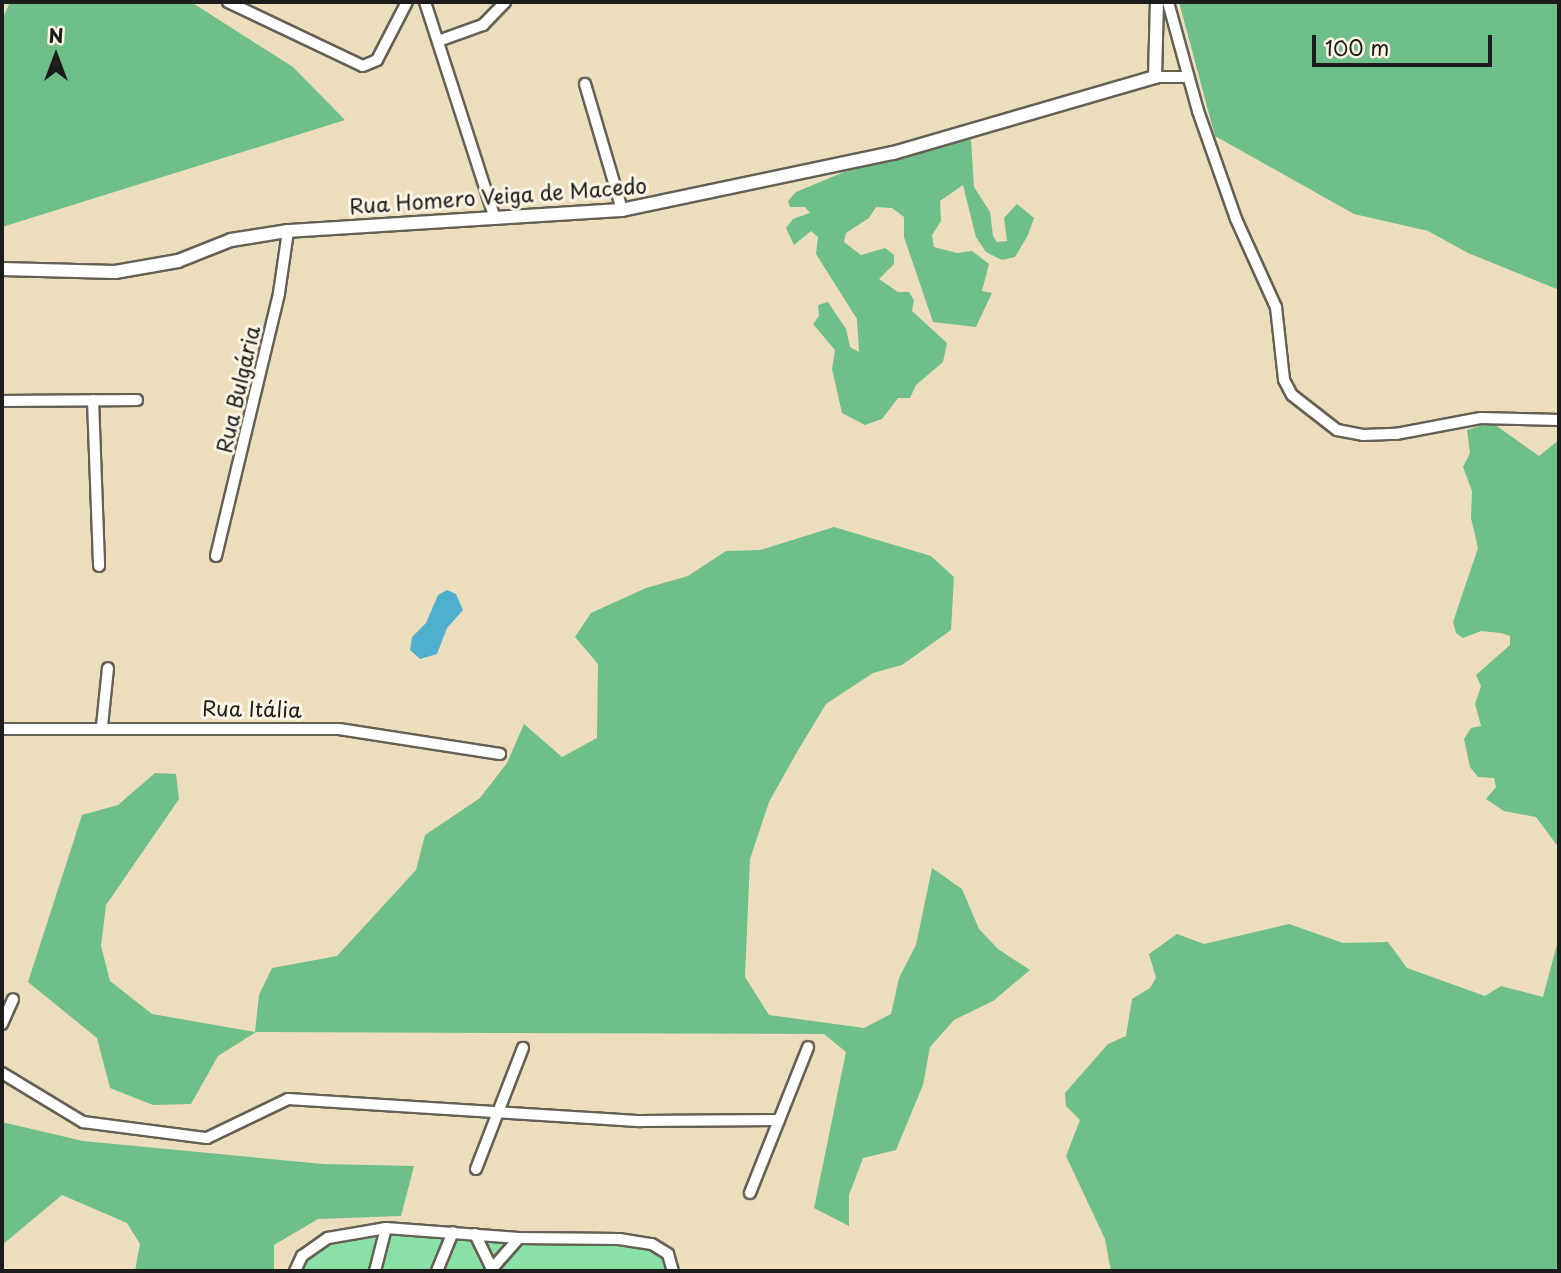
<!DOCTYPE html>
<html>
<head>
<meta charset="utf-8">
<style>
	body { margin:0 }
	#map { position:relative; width:1561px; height:1273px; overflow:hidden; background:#ecdebc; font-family:"Playpen Sans",sans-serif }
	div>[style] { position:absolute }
	.green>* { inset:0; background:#89e1a5 }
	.forest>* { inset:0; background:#6ebf8a }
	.water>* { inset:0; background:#4eb0cd }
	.roads { filter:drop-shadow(2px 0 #656054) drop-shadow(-2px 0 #656054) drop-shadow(0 2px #656054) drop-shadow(0 -2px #656054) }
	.minor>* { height:10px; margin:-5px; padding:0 5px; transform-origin:5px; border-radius:5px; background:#fff }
	.tertiary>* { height:12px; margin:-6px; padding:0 6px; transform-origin:6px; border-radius:6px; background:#fff }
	span { translate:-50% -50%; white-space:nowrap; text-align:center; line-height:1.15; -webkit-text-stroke:6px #fcf5e5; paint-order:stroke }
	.street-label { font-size:21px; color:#1c1c1c }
	.frame { position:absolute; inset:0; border:4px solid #1c1c1c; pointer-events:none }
	.north { position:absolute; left:21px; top:21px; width:70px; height:70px; -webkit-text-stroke:5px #fcf5e5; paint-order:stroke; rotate:0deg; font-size:19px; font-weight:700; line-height:28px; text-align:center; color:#1c1c1c }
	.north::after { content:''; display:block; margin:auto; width:24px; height:32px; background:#1c1c1c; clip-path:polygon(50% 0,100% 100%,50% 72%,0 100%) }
	.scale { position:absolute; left:1312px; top:35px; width:180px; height:32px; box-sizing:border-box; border:4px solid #1c1c1c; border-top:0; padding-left:9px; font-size:21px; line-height:24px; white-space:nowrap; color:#1c1c1c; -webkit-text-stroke:5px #fcf5e5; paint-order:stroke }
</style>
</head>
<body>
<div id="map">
	<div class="green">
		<i style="clip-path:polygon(386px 1228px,619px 1239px,668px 1254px,673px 1271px,295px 1271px,302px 1256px,328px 1238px)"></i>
	</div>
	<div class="forest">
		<i style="clip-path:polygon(10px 2px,191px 2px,293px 67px,345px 120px,2px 227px,2px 20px)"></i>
		<i style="clip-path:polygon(1179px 2px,1559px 2px,1559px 290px,1468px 253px,1428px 231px,1354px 214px,1215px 136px)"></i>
		<i style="clip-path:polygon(971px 139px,974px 187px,990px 212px,993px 236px,997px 242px,1007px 241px,1004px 218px,1017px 204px,1034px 218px,1028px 235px,1015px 257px,1002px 260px,986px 252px,976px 237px,963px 185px,940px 201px,941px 221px,932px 235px,934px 247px,957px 253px,972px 251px,989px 264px,982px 291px,992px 293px,976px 327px,933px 322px,904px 237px,904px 217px,892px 208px,876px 207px,869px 218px,846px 233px,844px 242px,861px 255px,885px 248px,894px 255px,894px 264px,879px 279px,898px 292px,909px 292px,914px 300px,912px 311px,947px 343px,943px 362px,916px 385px,910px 398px,898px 398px,882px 419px,865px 425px,842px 413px,832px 369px,835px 350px,813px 324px,819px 316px,818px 305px,828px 302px,846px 329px,850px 347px,859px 352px,857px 319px,816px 254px,818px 237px,811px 231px,794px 245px,786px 228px,793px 219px,810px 213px,805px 207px,790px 207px,788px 201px,796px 192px,861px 165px)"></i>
		<i style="clip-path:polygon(1491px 422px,1539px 456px,1559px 440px,1559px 848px,1536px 817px,1504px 811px,1486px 799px,1496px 787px,1494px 778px,1478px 777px,1470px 767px,1464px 739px,1471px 728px,1481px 726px,1475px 704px,1481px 686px,1476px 675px,1510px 645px,1510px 636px,1501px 633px,1481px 631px,1463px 638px,1456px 633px,1453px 622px,1478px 548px,1471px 518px,1472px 491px,1463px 467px,1470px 453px,1467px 430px)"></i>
		<i style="clip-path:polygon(834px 527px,931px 556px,954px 577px,951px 630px,902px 665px,873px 673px,826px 704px,797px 752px,769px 802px,750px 859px,745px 977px,769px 1015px,864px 1028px,891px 1014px,899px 978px,916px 945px,932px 868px,962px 889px,979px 929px,998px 949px,1030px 970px,993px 1001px,954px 1020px,930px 1047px,923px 1085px,896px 1150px,863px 1158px,849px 1195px,849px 1226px,814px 1208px,846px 1052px,824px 1034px,256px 1032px,218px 1056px,191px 1104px,153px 1105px,110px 1088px,97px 1038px,28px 982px,82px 815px,118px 805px,155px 773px,176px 774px,179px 799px,106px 905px,101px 946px,110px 981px,152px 1014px,255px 1032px,259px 995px,272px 968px,337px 956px,416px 870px,425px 835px,480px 798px,507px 763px,524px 724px,562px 757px,597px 738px,598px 664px,575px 637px,591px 613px,646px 588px,688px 576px,726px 551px,760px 550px)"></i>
		<i style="clip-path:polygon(1289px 924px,1343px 943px,1388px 942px,1407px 968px,1485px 996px,1501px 986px,1543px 997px,1559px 937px,1559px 1267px,1552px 1271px,1111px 1271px,1105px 1239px,1066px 1156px,1080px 1120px,1066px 1106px,1065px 1093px,1108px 1044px,1126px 1036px,1132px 999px,1150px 988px,1156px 978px,1149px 954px,1177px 934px,1204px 944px)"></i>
		<i style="clip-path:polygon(2px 1122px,83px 1141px,323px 1164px,414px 1166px,401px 1216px,318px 1219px,274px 1245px,274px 1271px,135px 1271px,140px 1244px,127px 1223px,62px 1195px,2px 1245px)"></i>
	</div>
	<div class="water">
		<i style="clip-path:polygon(447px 590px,456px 594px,463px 610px,447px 628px,437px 654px,420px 659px,410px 650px,412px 637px,426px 623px,438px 595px)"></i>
	</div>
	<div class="roads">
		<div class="minor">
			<i style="left:228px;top:2px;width:149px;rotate:25.4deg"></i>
			<i style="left:363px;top:66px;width:15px;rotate:-23deg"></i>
			<i style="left:377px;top:60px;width:65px;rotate:-62.7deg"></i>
			<i style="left:425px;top:2px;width:228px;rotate:72.1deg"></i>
			<i style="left:1168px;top:2px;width:113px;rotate:74.6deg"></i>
			<i style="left:1198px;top:111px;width:114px;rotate:70.6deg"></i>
			<i style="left:1236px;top:219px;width:97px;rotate:65.6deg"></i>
			<i style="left:1276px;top:307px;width:73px;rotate:83.7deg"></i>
			<i style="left:1284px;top:380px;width:17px;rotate:62deg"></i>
			<i style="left:1292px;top:395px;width:57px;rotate:37.9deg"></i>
			<i style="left:1337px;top:430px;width:26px;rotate:11deg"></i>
			<i style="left:1363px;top:435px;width:33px;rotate:-2deg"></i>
			<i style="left:1396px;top:434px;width:86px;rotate:-10.7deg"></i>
			<i style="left:1481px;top:418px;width:78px;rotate:1.5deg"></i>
			<i style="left:441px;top:40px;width:45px;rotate:-19.7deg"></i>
			<i style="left:483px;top:25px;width:32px;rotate:-46deg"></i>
			<i style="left:1155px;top:77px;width:33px"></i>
			<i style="left:585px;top:84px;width:131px;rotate:73.6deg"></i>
			<i style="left:93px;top:400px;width:166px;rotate:87.9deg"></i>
			<i style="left:2px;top:401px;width:135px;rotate:-0.4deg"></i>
			<i style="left:216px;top:556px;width:270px;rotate:-76.5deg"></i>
			<i style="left:279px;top:293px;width:63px;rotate:-81.7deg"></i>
			<i style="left:102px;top:726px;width:58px;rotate:-84.1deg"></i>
			<i style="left:2px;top:729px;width:337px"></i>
			<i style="left:339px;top:729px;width:163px;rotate:8.8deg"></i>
			<i style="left:2px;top:1024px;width:27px;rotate:-66deg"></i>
			<i style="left:2px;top:1073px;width:95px;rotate:31.2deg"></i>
			<i style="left:83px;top:1122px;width:125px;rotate:7.4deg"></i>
			<i style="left:207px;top:1138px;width:90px;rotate:-25.7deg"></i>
			<i style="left:288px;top:1099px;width:353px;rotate:3.6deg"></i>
			<i style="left:640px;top:1121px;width:139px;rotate:-0.4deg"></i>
			<i style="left:476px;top:1169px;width:130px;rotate:-68.8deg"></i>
			<i style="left:750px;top:1193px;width:157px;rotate:-68.3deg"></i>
			<i style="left:475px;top:1234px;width:37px;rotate:64deg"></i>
			<i style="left:295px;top:1271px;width:17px;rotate:-65deg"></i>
			<i style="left:302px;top:1256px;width:32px;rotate:-35deg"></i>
			<i style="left:328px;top:1238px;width:59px;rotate:-9.8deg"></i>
			<i style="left:386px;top:1228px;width:133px;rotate:4.3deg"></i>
			<i style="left:519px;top:1238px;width:100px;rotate:0.6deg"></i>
			<i style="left:619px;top:1239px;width:33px;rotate:9deg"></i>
			<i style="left:652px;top:1244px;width:19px;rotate:32deg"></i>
			<i style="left:668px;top:1254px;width:18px;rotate:74deg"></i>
			<i style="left:375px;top:1271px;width:44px;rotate:-75.7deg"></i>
			<i style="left:437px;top:1271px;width:42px;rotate:-67.7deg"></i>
			<i style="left:490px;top:1271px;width:44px;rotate:-48.7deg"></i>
		</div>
		<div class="tertiary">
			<i style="left:2px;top:269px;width:113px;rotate:1.5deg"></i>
			<i style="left:115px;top:272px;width:64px;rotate:-9.9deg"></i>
			<i style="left:178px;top:261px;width:57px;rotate:-21.6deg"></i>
			<i style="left:231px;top:240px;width:58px;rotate:-9deg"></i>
			<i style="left:288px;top:231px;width:335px;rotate:-3.6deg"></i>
			<i style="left:622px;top:210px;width:277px;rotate:-11.9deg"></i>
			<i style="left:893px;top:153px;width:273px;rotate:-16.2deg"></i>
			<i style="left:1155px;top:77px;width:75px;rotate:-88.5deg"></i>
		</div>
	</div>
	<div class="street-label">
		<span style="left:498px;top:195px;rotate:-4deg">Rua Homero Veiga de Macedo</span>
		<span style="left:237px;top:389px;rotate:-77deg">Rua Bulgária</span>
		<span style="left:252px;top:708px;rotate:1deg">Rua Itália</span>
	</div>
	<div class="frame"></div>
	<div class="north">N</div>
	<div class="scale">100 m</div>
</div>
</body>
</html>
